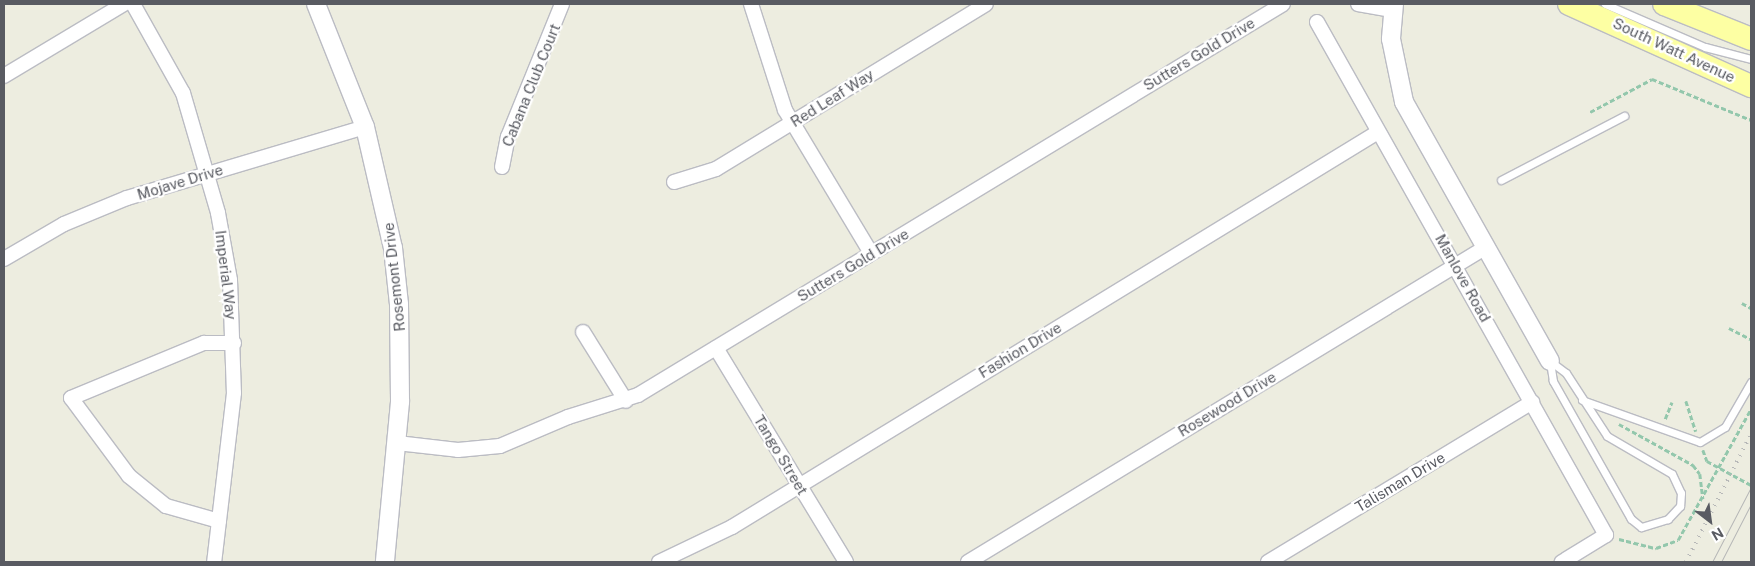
<!DOCTYPE html>
<html>
<head>
<meta charset="utf-8">
<style>
	body { margin:0 }
	#map { position:relative; width:1755px; height:566px; overflow:hidden; background:#edede0; font-family:"Public Sans",sans-serif }
	div>[style] { position:absolute }
	.path>* { height:2.5px; margin-top:-1.25px; transform-origin:0; background:repeating-linear-gradient(90deg,#93c7ac 0 5px,transparent 0 7.5px) }
	.roads { filter:drop-shadow(1px 0 #bbbcc3) drop-shadow(-1px 0 #bbbcc3) drop-shadow(0 1px #bbbcc3) drop-shadow(0 -1px #bbbcc3) }
	.service>* { height:7px; margin:-3.5px; padding:0 3.5px; transform-origin:3.5px; border-radius:3.5px; background:#fff }
	.minor>* { height:14px; margin:-7px; padding:0 7px; transform-origin:7px; border-radius:7px; background:#fff }
	.tertiary>* { height:18px; margin:-9px; padding:0 9px; transform-origin:9px; border-radius:9px; background:#fff }
	.primary>* { height:22px; margin:-11px; padding:0 11px; transform-origin:11px; border-radius:11px; background:#fdffa3 }
	.tram>* { height:1px; margin:-0.5px; padding:0 0.5px; transform-origin:0.5px; border-radius:0.5px; background:#b6b7b7 }
	.rail>* { height:4px; margin-top:-2px; transform-origin:0; background:repeating-linear-gradient(90deg,#b6b7b7 0 1px,transparent 0 7px) }
	span { translate:-50% -50%; white-space:nowrap; text-align:center; line-height:1.15; -webkit-text-stroke:4.5px #fff; paint-order:stroke }
	.street-label { font-size:15px; color:#595b62 }
	.frame { position:absolute; inset:0; border:5px solid #595b62; pointer-events:none }
	.north { position:absolute; left:1685px; top:496px; width:50px; height:50px; -webkit-text-stroke:4px #fff; paint-order:stroke; rotate:150deg; font-size:14px; font-weight:700; line-height:20px; text-align:center; color:#595b62 }
	.north::after { content:''; display:block; margin:auto; width:18px; height:22px; background:#595b62; clip-path:polygon(50% 0,100% 100%,50% 72%,0 100%) }
</style>
</head>
<body>
<div id="map">
	<div class="path">
		<i style="left:1590px;top:112px;width:70px;rotate:-28deg"></i>
		<i style="left:1652px;top:79px;width:107px;rotate:22.5deg"></i>
		<i style="left:1742px;top:303px;width:10px;rotate:29deg"></i>
		<i style="left:1729px;top:328px;width:25px;rotate:27deg"></i>
		<i style="left:1686px;top:401px;width:32px;rotate:72deg"></i>
		<i style="left:1665px;top:419px;width:18px;rotate:-68deg"></i>
		<i style="left:1619px;top:424px;width:85px;rotate:29deg"></i>
		<i style="left:1693px;top:465px;width:11px;rotate:52deg"></i>
		<i style="left:1700px;top:474px;width:25px;rotate:83deg"></i>
		<i style="left:1703px;top:450px;width:12px;rotate:70deg"></i>
		<i style="left:1707px;top:461px;width:50px;rotate:28.6deg"></i>
		<i style="left:1619px;top:539px;width:38px;rotate:14deg"></i>
		<i style="left:1656px;top:548px;width:23px;rotate:-20deg"></i>
		<i style="left:1678px;top:540px;width:150px;rotate:-60.9deg"></i>
	</div>
	<div class="roads">
		<div class="service">
			<i style="left:1605px;top:4px;width:109px;rotate:23.3deg"></i>
			<i style="left:1705px;top:47px;width:48px;rotate:14.6deg"></i>
			<i style="left:1501px;top:180px;width:139px;rotate:-27.5deg"></i>
			<i style="left:1550px;top:361px;width:20px;rotate:37deg"></i>
			<i style="left:1566px;top:373px;width:75px;rotate:56.9deg"></i>
			<i style="left:1607px;top:436px;width:75px;rotate:30.3deg"></i>
			<i style="left:1672px;top:474px;width:21px;rotate:65deg"></i>
			<i style="left:1681px;top:493px;width:13px;rotate:94deg"></i>
			<i style="left:1680px;top:506px;width:18px;rotate:133deg"></i>
			<i style="left:1668px;top:519px;width:28px;rotate:163deg"></i>
			<i style="left:1641px;top:527px;width:13px;rotate:-141deg"></i>
			<i style="left:1631px;top:519px;width:159px;rotate:-119.5deg"></i>
			<i style="left:1553px;top:381px;width:20px;rotate:-99deg"></i>
			<i style="left:1582px;top:400px;width:125px;rotate:19.6deg"></i>
			<i style="left:1700px;top:442px;width:29px;rotate:-31deg"></i>
			<i style="left:1725px;top:427px;width:52px;rotate:-60deg"></i>
		</div>
		<div class="minor">
			<i style="left:133px;top:4px;width:102px;rotate:60.7deg"></i>
			<i style="left:183px;top:93px;width:125px;rotate:73.7deg"></i>
			<i style="left:218px;top:213px;width:68px;rotate:79.8deg"></i>
			<i style="left:230px;top:280px;width:113px;rotate:88deg"></i>
			<i style="left:234px;top:393px;width:170px;rotate:96.7deg"></i>
			<i style="left:751px;top:4px;width:111px;rotate:72.2deg"></i>
			<i style="left:785px;top:110px;width:167px;rotate:59deg"></i>
			<i style="left:1358px;top:4px;width:36px;rotate:10deg"></i>
			<i style="left:1317px;top:22px;width:589px;rotate:60.61deg"></i>
			<i style="left:1606px;top:535px;width:52px;rotate:148.5deg"></i>
			<i style="left:4px;top:76px;width:140px;rotate:-31deg"></i>
			<i style="left:502px;top:167px;width:31px;rotate:-79deg"></i>
			<i style="left:508px;top:137px;width:144px;rotate:-67.9deg"></i>
			<i style="left:674px;top:182px;width:44px;rotate:-17.2deg"></i>
			<i style="left:716px;top:169px;width:316px;rotate:-31.4deg"></i>
			<i style="left:4px;top:259px;width:69px;rotate:-30.3deg"></i>
			<i style="left:64px;top:224px;width:68px;rotate:-22.4deg"></i>
			<i style="left:127px;top:198px;width:248px;rotate:-16.6deg"></i>
			<i style="left:583px;top:332px;width:81px;rotate:58.1deg"></i>
			<i style="left:716px;top:348px;width:250px;rotate:58.7deg"></i>
			<i style="left:397px;top:443px;width:61px;rotate:6.5deg"></i>
			<i style="left:458px;top:450px;width:42px;rotate:-5.4deg"></i>
			<i style="left:500px;top:446px;width:74px;rotate:-23.1deg"></i>
			<i style="left:568px;top:417px;width:73px;rotate:-17.4deg"></i>
			<i style="left:638px;top:395px;width:754px;rotate:-31.22deg"></i>
			<i style="left:219px;top:521px;width:55px;rotate:-164.2deg"></i>
			<i style="left:166px;top:506px;width:48px;rotate:-141deg"></i>
			<i style="left:129px;top:476px;width:97px;rotate:-126.6deg"></i>
			<i style="left:71px;top:398px;width:144px;rotate:-22.5deg"></i>
			<i style="left:204px;top:343px;width:30px"></i>
			<i style="left:659px;top:562px;width:81px;rotate:-25.6deg"></i>
			<i style="left:732px;top:527px;width:757px;rotate:-31.44deg"></i>
			<i style="left:968px;top:562px;width:606px;rotate:-31.3deg"></i>
			<i style="left:1268px;top:562px;width:309px;rotate:-31.2deg"></i>
		</div>
		<div class="tertiary">
			<i style="left:316px;top:4px;width:132px;rotate:68.3deg"></i>
			<i style="left:365px;top:127px;width:124px;rotate:77deg"></i>
			<i style="left:393px;top:248px;width:56px;rotate:83.9deg"></i>
			<i style="left:399px;top:304px;width:98px;rotate:89.4deg"></i>
			<i style="left:400px;top:402px;width:161px;rotate:95.4deg"></i>
			<i style="left:1394px;top:4px;width:35px;rotate:95deg"></i>
			<i style="left:1391px;top:39px;width:64px;rotate:78.3deg"></i>
			<i style="left:1404px;top:102px;width:297px;rotate:60.6deg"></i>
		</div>
		<div class="primary">
			<i style="left:1569px;top:4px;width:200px;rotate:24.3deg"></i>
			<i style="left:1664px;top:4px;width:94px;rotate:21.9deg"></i>
		</div>
	</div>
	<div class="tram">
		<i style="left:1712px;top:562px;width:85px;rotate:-62.5deg"></i>
		<i style="left:1721px;top:562px;width:65px;rotate:-62.7deg"></i>
	</div>
	<div class="rail">
		<i style="left:1686px;top:562px;width:144px;rotate:-63.1deg"></i>
	</div>
	<div class="street-label">
		<span style="left:1674px;top:50px;rotate:25deg">South Watt Avenue</span>
		<span style="left:1199px;top:54px;rotate:-31deg">Sutters Gold Drive</span>
		<span style="left:531px;top:85px;rotate:-68deg">Cabana Club Court</span>
		<span style="left:832px;top:98px;rotate:-32deg">Red Leaf Way</span>
		<span style="left:180px;top:182px;rotate:-17deg">Mojave Drive</span>
		<span style="left:853px;top:265px;rotate:-31deg">Sutters Gold Drive</span>
		<span style="left:226px;top:275px;rotate:83deg">Imperial Way</span>
		<span style="left:394px;top:277px;rotate:-96deg">Rosemont Drive</span>
		<span style="left:1463px;top:278px;rotate:61deg">Manlove Road</span>
		<span style="left:1020px;top:350px;rotate:-31deg">Fashion Drive</span>
		<span style="left:1227px;top:404px;rotate:-31deg">Rosewood Drive</span>
		<span style="left:781px;top:455px;rotate:59deg">Tango Street</span>
		<span style="left:1400px;top:482px;rotate:-31deg">Talisman Drive</span>
	</div>
	<div class="frame"></div>
	<div class="north">N</div>
</div>
</body>
</html>
